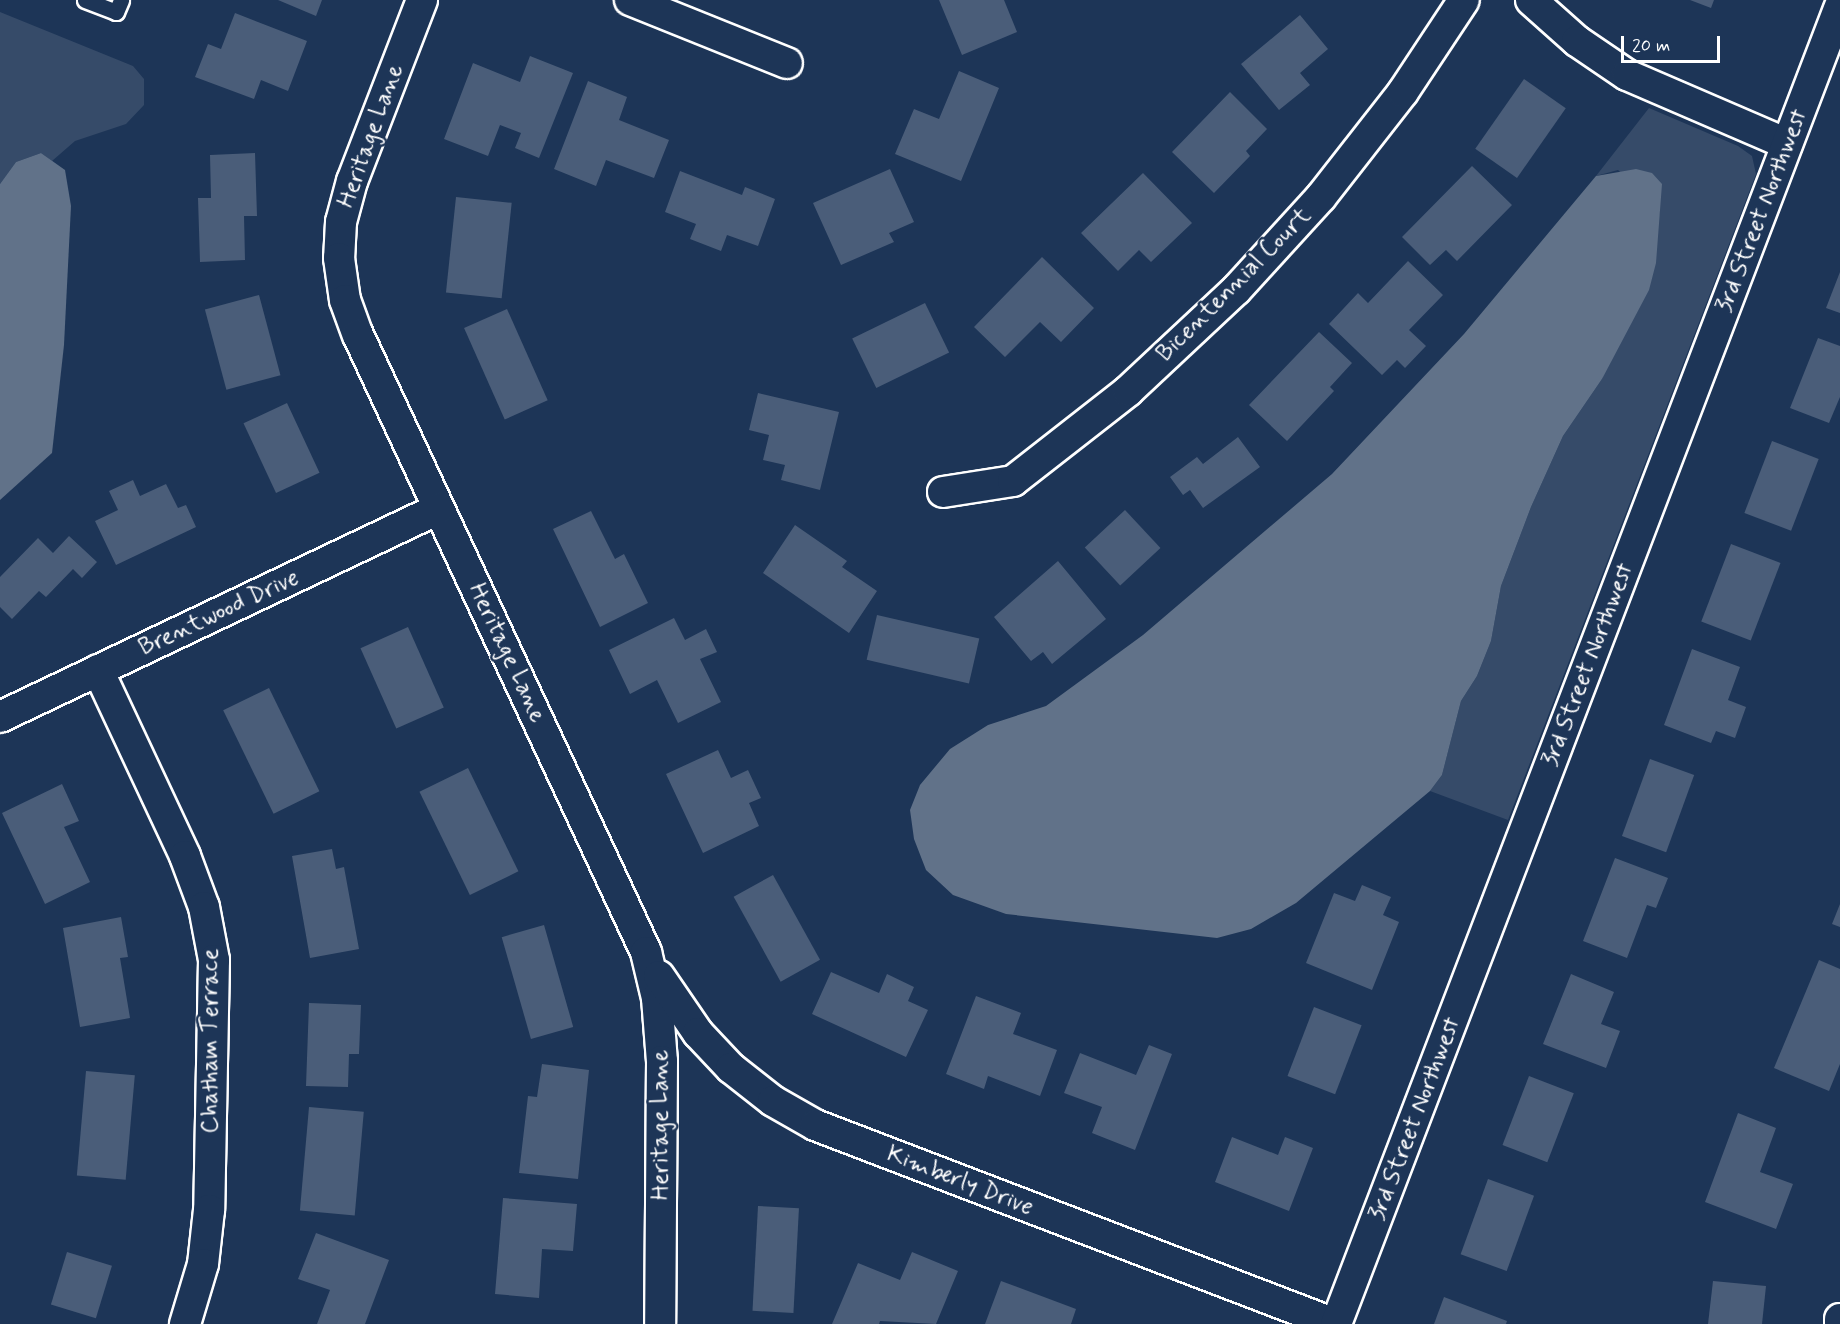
<!DOCTYPE html>
<html>
<head>
<meta charset="utf-8">
<style>
	body { margin:0 }
	#map { position:relative; width:1840px; height:1324px; overflow:hidden; background:#1d3557; font-family:Mynerve,sans-serif }
	div>[style] { position:absolute }
	.green>* { inset:0; background:#364b69 }
	.water>* { inset:0; background:#617289 }
	.building>* { inset:0; background:#4a5d79; transform-origin:0 0 }
	.roads { filter:drop-shadow(2px 0 #fff) drop-shadow(-2px 0 #fff) drop-shadow(0 2px #fff) drop-shadow(0 -2px #fff) }
	.lane>* { height:15px; margin:-7.5px; padding:0 7.5px; transform-origin:7.5px; border-radius:7.5px; background:#1d3557 }
	.street>* { height:30px; margin:-15px; padding:0 15px; transform-origin:15px; border-radius:15px; background:#1d3557 }
	span { translate:-50% -50%; white-space:nowrap; text-align:center; line-height:1.15; -webkit-text-stroke:5px #1d3557; paint-order:stroke }
	.street-label { font-size:24px; color:#fff }
	.scale { position:absolute; left:1621px; top:36px; width:99px; height:27px; box-sizing:border-box; border:3px solid #fff; border-top:0; padding-left:8px; font-size:18px; line-height:21px; white-space:nowrap; color:#fff; -webkit-text-stroke:4px #1d3557; paint-order:stroke }
</style>
</head>
<body>
<div id="map">
	<div class="green">
		<i style="clip-path:polygon(0 12px,133px 66px,144px 79px,144px 105px,126px 124px,75px 141px,52px 161px,41px 153px,16px 162px,0 184px)"></i>
		<i style="clip-path:polygon(1649px 108px,1738px 146px,1752px 156px,1756px 174px,1508px 820px,1430px 791px,1442px 775px,1461px 701px,1477px 676px,1491px 641px,1501px 586px,1531px 507px,1563px 436px,1602px 379px,1656px 236px,1660px 209px,1618px 170px,1596px 176px)"></i>
	</div>
	<div class="water">
		<i style="clip-path:polygon(41px 153px,65px 170px,71px 206px,64px 345px,52px 453px,0 500px,0 184px,16px 162px)"></i>
		<i style="clip-path:polygon(1636px 169px,1652px 173px,1662px 184px,1656px 263px,1649px 290px,1602px 379px,1563px 436px,1531px 507px,1501px 586px,1491px 641px,1477px 676px,1461px 701px,1442px 775px,1430px 791px,1296px 903px,1251px 929px,1217px 938px,1006px 914px,953px 895px,926px 870px,914px 839px,910px 810px,920px 785px,950px 749px,988px 725px,1046px 706px,1143px 635px,1332px 474px,1464px 334px,1596px 176px)"></i>
	</div>
	<div class="building">
		<i style="clip-path:polygon(278px 0,322px 0,316px 16px)"></i>
		<i style="clip-path:polygon(939px 0,1004px 0,1017px 32px,962px 55px)"></i>
		<i style="clip-path:polygon(1690px 0,1714px 0,1711px 8px)"></i>
		<i style="clip-path:polygon(235px 13px,307px 41px,288px 91px,261px 80px,254px 99px,195px 77px,208px 44px,221px 49px)"></i>
		<i style="clip-path:polygon(1300px 15px,1328px 49px,1300px 73px,1310px 85px,1279px 110px,1241px 64px)"></i>
		<i style="clip-path:polygon(530px 56px,573px 73px,539px 158px,515px 148px,521px 133px,500px 125px,488px 156px,444px 139px,473px 63px,520px 82px)"></i>
		<i style="clip-path:polygon(959px 71px,999px 88px,961px 181px,895px 154px,914px 109px,939px 119px)"></i>
		<i style="left:1524px;top:79px;width:51px;height:85px;rotate:35deg"></i>
		<i style="clip-path:polygon(588px 81px,627px 97px,619px 120px,669px 140px,654px 178px,606px 160px,596px 186px,554px 169px)"></i>
		<i style="clip-path:polygon(1230px 92px,1267px 129px,1246px 151px,1250px 156px,1214px 193px,1172px 152px)"></i>
		<i style="clip-path:polygon(255px 153px,257px 216px,244px 216px,245px 260px,200px 262px,198px 198px,211px 198px,210px 155px)"></i>
		<i style="clip-path:polygon(1472px 166px,1512px 205px,1457px 261px,1446px 250px,1430px 265px,1402px 237px)"></i>
		<i style="clip-path:polygon(890px 169px,914px 222px,889px 233px,894px 242px,841px 265px,813px 203px)"></i>
		<i style="clip-path:polygon(680px 171px,742px 195px,745px 187px,775px 199px,758px 246px,727px 235px,721px 251px,690px 239px,696px 224px,665px 212px)"></i>
		<i style="clip-path:polygon(1143px 173px,1192px 223px,1151px 262px,1139px 250px,1118px 271px,1081px 233px)"></i>
		<i style="left:456px;top:197px;width:56px;height:96px;rotate:6deg"></i>
		<i style="clip-path:polygon(1042px 257px,1094px 308px,1061px 342px,1040px 322px,1005px 357px,974px 327px)"></i>
		<i style="clip-path:polygon(1408px 261px,1443px 295px,1409px 330px,1426px 346px,1405px 368px,1397px 360px,1382px 375px,1329px 324px,1358px 293px,1368px 303px)"></i>
		<i style="clip-path:polygon(1840px 272px,1840px 313px,1826px 308px)"></i>
		<i style="left:259px;top:295px;width:83px;height:56px;rotate:75deg"></i>
		<i style="left:925px;top:303px;width:55px;height:81px;rotate:64deg"></i>
		<i style="left:507px;top:309px;width:100px;height:47px;rotate:66deg"></i>
		<i style="clip-path:polygon(1319px 332px,1352px 363px,1330px 387px,1334px 391px,1287px 441px,1249px 405px)"></i>
		<i style="clip-path:polygon(1818px 338px,1840px 346px,1840px 397px,1829px 423px,1790px 408px)"></i>
		<i style="clip-path:polygon(758px 393px,839px 412px,820px 490px,781px 480px,785px 465px,763px 460px,769px 435px,749px 430px)"></i>
		<i style="left:287px;top:403px;width:77px;height:48px;rotate:65deg"></i>
		<i style="clip-path:polygon(1238px 437px,1260px 467px,1203px 508px,1190px 490px,1183px 495px,1170px 477px,1197px 457px,1203px 464px)"></i>
		<i style="left:1772px;top:441px;width:50px;height:77px;rotate:21deg"></i>
		<i style="clip-path:polygon(133px 480px,140px 496px,166px 484px,178px 508px,186px 505px,196px 527px,116px 565px,95px 521px,118px 510px,109px 491px)"></i>
		<i style="left:1125px;top:510px;width:52px;height:55px;rotate:47deg"></i>
		<i style="clip-path:polygon(591px 511px,615px 559px,624px 554px,648px 603px,600px 627px,553px 529px)"></i>
		<i style="clip-path:polygon(795px 525px,847px 561px,842px 567px,877px 591px,849px 633px,763px 573px)"></i>
		<i style="clip-path:polygon(69px 536px,97px 562px,82px 578px,73px 569px,46px 597px,39px 591px,12px 619px,0 607px,0 577px,38px 538px,53px 553px)"></i>
		<i style="left:1731px;top:544px;width:53px;height:83px;rotate:21deg"></i>
		<i style="clip-path:polygon(1058px 561px,1106px 619px,1052px 664px,1043px 652px,1031px 661px,994px 617px)"></i>
		<i style="left:877px;top:615px;width:105px;height:46px;rotate:13deg"></i>
		<i style="clip-path:polygon(674px 618px,685px 640px,706px 629px,717px 652px,700px 659px,721px 702px,678px 723px,657px 680px,630px 694px,609px 650px)"></i>
		<i style="left:408px;top:627px;width:88px;height:52px;rotate:66deg"></i>
		<i style="clip-path:polygon(1692px 649px,1740px 667px,1728px 700px,1746px 707px,1735px 738px,1716px 731px,1711px 743px,1664px 725px)"></i>
		<i style="left:269px;top:688px;width:115px;height:51px;rotate:64deg"></i>
		<i style="clip-path:polygon(718px 750px,731px 778px,748px 770px,761px 798px,749px 803px,759px 826px,703px 853px,666px 774px)"></i>
		<i style="left:1650px;top:759px;width:47px;height:82px;rotate:20deg"></i>
		<i style="left:468px;top:768px;width:115px;height:54px;rotate:64deg"></i>
		<i style="clip-path:polygon(62px 784px,79px 821px,64px 827px,90px 882px,45px 904px,2px 813px)"></i>
		<i style="clip-path:polygon(332px 849px,336px 869px,344px 867px,359px 949px,310px 958px,292px 856px)"></i>
		<i style="clip-path:polygon(1615px 858px,1668px 878px,1656px 908px,1647px 905px,1627px 958px,1583px 941px)"></i>
		<i style="left:773px;top:875px;width:97px;height:45px;rotate:61deg"></i>
		<i style="clip-path:polygon(1362px 885px,1391px 897px,1383px 915px,1399px 922px,1372px 990px,1306px 963px,1334px 893px,1355px 901px)"></i>
		<i style="clip-path:polygon(1840px 904px,1840px 927px,1832px 924px)"></i>
		<i style="clip-path:polygon(121px 917px,128px 957px,120px 958px,130px 1018px,80px 1027px,63px 928px)"></i>
		<i style="left:544px;top:925px;width:106px;height:44px;rotate:74deg"></i>
		<i style="clip-path:polygon(1819px 960px,1840px 969px,1840px 1064px,1829px 1091px,1774px 1068px)"></i>
		<i style="clip-path:polygon(831px 972px,879px 993px,887px 974px,914px 987px,908px 1001px,928px 1010px,906px 1057px,812px 1014px)"></i>
		<i style="clip-path:polygon(1571px 974px,1614px 992px,1601px 1024px,1620px 1031px,1606px 1068px,1543px 1044px)"></i>
		<i style="clip-path:polygon(976px 996px,1021px 1013px,1013px 1034px,1057px 1050px,1040px 1096px,988px 1076px,984px 1089px,946px 1074px)"></i>
		<i style="clip-path:polygon(309px 1003px,361px 1005px,359px 1054px,349px 1054px,348px 1087px,306px 1086px)"></i>
		<i style="left:1314px;top:1007px;width:51px;height:74px;rotate:21deg"></i>
		<i style="clip-path:polygon(1149px 1045px,1172px 1054px,1135px 1150px,1092px 1133px,1102px 1107px,1064px 1093px,1080px 1053px,1136px 1075px)"></i>
		<i style="clip-path:polygon(542px 1064px,589px 1070px,578px 1179px,519px 1173px,528px 1096px,537px 1097px)"></i>
		<i style="left:86px;top:1071px;width:49px;height:105px;rotate:5deg"></i>
		<i style="left:1529px;top:1076px;width:48px;height:74px;rotate:21deg"></i>
		<i style="left:309px;top:1107px;width:55px;height:104px;rotate:5deg"></i>
		<i style="clip-path:polygon(1738px 1113px,1776px 1128px,1760px 1172px,1793px 1184px,1776px 1229px,1705px 1202px)"></i>
		<i style="clip-path:polygon(1232px 1137px,1278px 1155px,1285px 1137px,1313px 1148px,1289px 1211px,1215px 1182px)"></i>
		<i style="left:1488px;top:1179px;width:49px;height:80px;rotate:20deg"></i>
		<i style="clip-path:polygon(503px 1198px,577px 1204px,573px 1251px,542px 1249px,539px 1298px,495px 1294px)"></i>
		<i style="left:758px;top:1206px;width:41px;height:105px;rotate:3deg"></i>
		<i style="clip-path:polygon(316px 1233px,389px 1260px,365px 1324px,317px 1324px,330px 1290px,298px 1279px)"></i>
		<i style="left:67px;top:1252px;width:47px;height:55px;rotate:17deg"></i>
		<i style="clip-path:polygon(912px 1252px,958px 1271px,936px 1324px,880px 1321px,879px 1324px,832px 1324px,858px 1263px,900px 1280px)"></i>
		<i style="clip-path:polygon(1001px 1281px,1076px 1309px,1071px 1324px,985px 1324px)"></i>
		<i style="clip-path:polygon(1713px 1281px,1766px 1286px,1762px 1324px,1708px 1324px)"></i>
		<i style="clip-path:polygon(1444px 1297px,1507px 1321px,1506px 1324px,1434px 1324px)"></i>
	</div>
	<div class="roads">
		<div class="lane">
			<i style="left:85px;top:0;width:33px;rotate:21deg"></i>
			<i style="left:116px;top:12px;width:13px;rotate:-67deg"></i>
		</div>
		<div class="street">
			<i style="left:422px;top:0;width:194px;rotate:111.1deg"></i>
			<i style="left:352px;top:181px;width:42px;rotate:105deg"></i>
			<i style="left:341px;top:222px;width:36px;rotate:93deg"></i>
			<i style="left:339px;top:258px;width:42px;rotate:81.9deg"></i>
			<i style="left:345px;top:300px;width:37px;rotate:70deg"></i>
			<i style="left:358px;top:335px;width:681px;rotate:64.98deg"></i>
			<i style="left:646px;top:952px;width:47px;rotate:76.6deg"></i>
			<i style="left:657px;top:998px;width:63px;rotate:85.5deg"></i>
			<i style="left:662px;top:1061px;width:263px;rotate:90.4deg"></i>
			<i style="left:630px;top:0;width:169px;rotate:21.9deg"></i>
			<i style="left:1531px;top:0;width:62px;rotate:41.7deg"></i>
			<i style="left:1577px;top:41px;width:60px;rotate:34.2deg"></i>
			<i style="left:1627px;top:75px;width:174px;rotate:23.3deg"></i>
			<i style="left:943px;top:492px;width:71px;rotate:-8.9deg"></i>
			<i style="left:1013px;top:481px;width:146px;rotate:-38deg"></i>
			<i style="left:1128px;top:391px;width:148px;rotate:-43.1deg"></i>
			<i style="left:1236px;top:290px;width:126px;rotate:-47.6deg"></i>
			<i style="left:1321px;top:197px;width:133px;rotate:-52deg"></i>
			<i style="left:1403px;top:92px;width:110px;rotate:-56.5deg"></i>
			<i style="left:98px;top:670px;width:205px;rotate:64.9deg"></i>
			<i style="left:185px;top:856px;width:54px;rotate:69.6deg"></i>
			<i style="left:204px;top:907px;width:54px;rotate:79.3deg"></i>
			<i style="left:214px;top:960px;width:250px;rotate:91.1deg"></i>
			<i style="left:209px;top:1210px;width:54px;rotate:96.3deg"></i>
			<i style="left:203px;top:1264px;width:63px;rotate:106.7deg"></i>
			<i style="left:0;top:717px;width:486px;rotate:-25.4deg"></i>
			<i style="left:659px;top:976px;width:69px;rotate:55.6deg"></i>
			<i style="left:698px;top:1033px;width:48px;rotate:46.7deg"></i>
			<i style="left:731px;top:1068px;width:53px;rotate:38.2deg"></i>
			<i style="left:773px;top:1101px;width:48px;rotate:29.7deg"></i>
			<i style="left:815px;top:1125px;width:557px;rotate:20.94deg"></i>
			<i style="left:1336px;top:1324px;width:1411px;rotate:-69.07deg"></i>
			<i style="left:1840px;top:1324px;width:5px;rotate:-90deg"></i>
		</div>
	</div>
	<div class="street-label">
		<span style="left:371px;top:136px;rotate:-70deg">Heritage Lane</span>
		<span style="left:1762px;top:211px;rotate:-69deg">3rd Street Northwest</span>
		<span style="left:1234px;top:285px;rotate:-45deg">Bicentennial Court</span>
		<span style="left:219px;top:613px;rotate:-25deg">Brentwood Drive</span>
		<span style="left:507px;top:653px;rotate:65deg">Heritage Lane</span>
		<span style="left:1588px;top:665px;rotate:-69deg">3rd Street Northwest</span>
		<span style="left:211px;top:1041px;rotate:-90deg">Chatham Terrace</span>
		<span style="left:1415px;top:1119px;rotate:-69deg">3rd Street Northwest</span>
		<span style="left:661px;top:1125px;rotate:-90deg">Heritage Lane</span>
		<span style="left:960px;top:1181px;rotate:21deg">Kimberly Drive</span>
	</div>
	<div class="scale">20 m</div>
</div>
</body>
</html>
